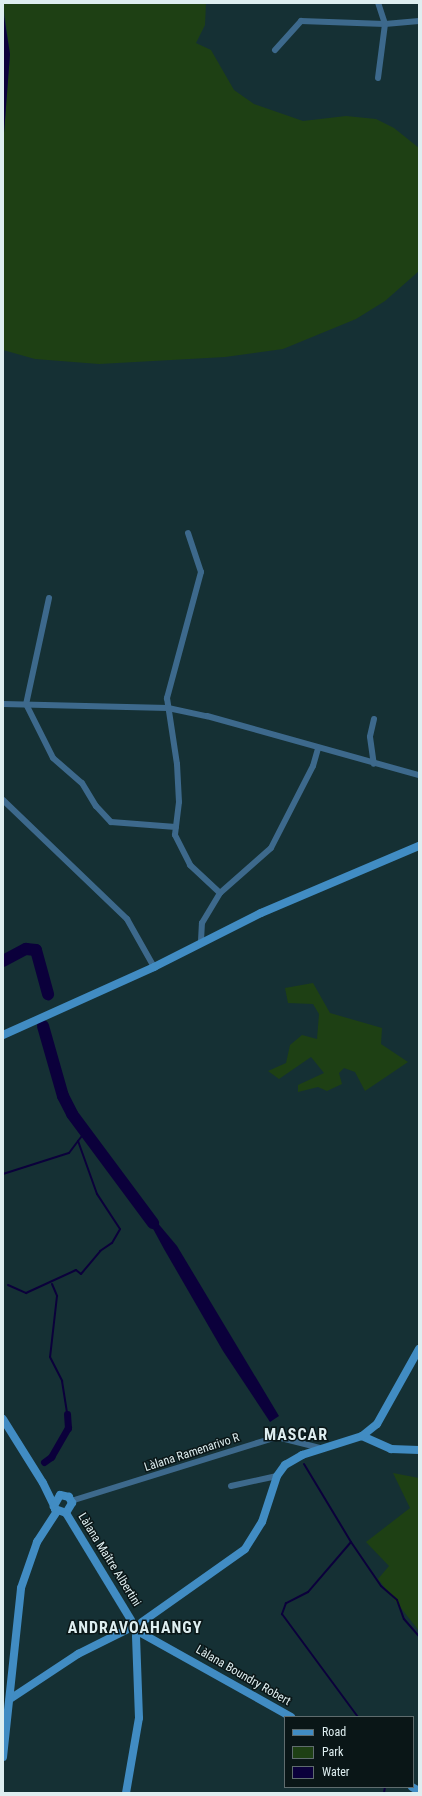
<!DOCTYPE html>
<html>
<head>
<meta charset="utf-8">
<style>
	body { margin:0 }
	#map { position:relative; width:422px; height:1796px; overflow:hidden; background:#153034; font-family:"Roboto Condensed",sans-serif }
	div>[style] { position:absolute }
	.green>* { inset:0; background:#1e4014 }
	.water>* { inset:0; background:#0b003b }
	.stream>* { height:2px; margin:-1px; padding:0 1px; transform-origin:1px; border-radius:1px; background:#0b003b }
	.canal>* { height:7px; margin:-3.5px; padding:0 3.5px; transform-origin:3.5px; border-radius:3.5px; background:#0b003b }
	.river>* { height:12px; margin:-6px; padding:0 6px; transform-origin:6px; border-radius:6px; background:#0b003b }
	.street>* { height:6px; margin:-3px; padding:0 3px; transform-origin:3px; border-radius:3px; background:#3d698c }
	.secondary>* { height:8px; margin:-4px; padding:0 4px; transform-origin:4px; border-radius:4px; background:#418cc3 }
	span { translate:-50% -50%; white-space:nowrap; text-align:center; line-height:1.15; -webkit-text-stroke:3px #0a1617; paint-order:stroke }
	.street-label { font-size:12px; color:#deeef0 }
	.district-label { font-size:16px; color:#deeef0; font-weight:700; letter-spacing:1px }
	.frame { position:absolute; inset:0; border:4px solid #deeef0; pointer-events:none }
	.legend { position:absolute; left:284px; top:1716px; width:130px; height:72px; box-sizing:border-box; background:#0a1617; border:1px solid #5f6c6e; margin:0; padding:5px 7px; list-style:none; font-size:12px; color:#deeef0 }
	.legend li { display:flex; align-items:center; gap:8px; height:20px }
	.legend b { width:20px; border:1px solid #5f6c6e }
</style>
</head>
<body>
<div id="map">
	<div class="green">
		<i style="clip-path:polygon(3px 3px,206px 3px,205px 25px,196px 43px,211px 50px,234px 90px,254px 104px,303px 121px,346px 116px,376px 119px,394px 128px,419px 148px,419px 271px,385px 301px,356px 319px,283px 349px,225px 357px,99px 364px,35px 359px,3px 350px,3px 146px,10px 54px)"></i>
		<i style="clip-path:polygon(313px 983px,330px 1013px,382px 1028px,381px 1044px,408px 1062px,365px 1091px,355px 1072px,344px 1068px,339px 1073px,342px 1084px,327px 1091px,318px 1087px,298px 1092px,298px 1085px,324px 1073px,311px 1057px,279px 1079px,268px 1071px,286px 1063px,290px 1045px,302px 1035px,317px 1039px,319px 1014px,313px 1004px,288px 1003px,285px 988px)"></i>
		<i style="clip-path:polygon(393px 1473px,419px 1478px,419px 1631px,378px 1579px,389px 1566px,366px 1542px,410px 1508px)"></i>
	</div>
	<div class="water">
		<i style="clip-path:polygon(3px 10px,10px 54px,3px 146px)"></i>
		<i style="clip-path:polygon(156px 1221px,177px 1246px,279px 1416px,270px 1422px,223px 1351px,164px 1249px,151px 1225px)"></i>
	</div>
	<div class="stream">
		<i style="left:3px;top:1174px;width:69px;rotate:-17.7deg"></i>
		<i style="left:69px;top:1153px;width:15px;rotate:-53deg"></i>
		<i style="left:52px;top:1284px;width:13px;rotate:67deg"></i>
		<i style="left:57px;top:1296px;width:61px;rotate:96.5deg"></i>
		<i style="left:50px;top:1357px;width:27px;rotate:63deg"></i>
		<i style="left:62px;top:1381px;width:33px;rotate:81deg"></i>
		<i style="left:8px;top:1285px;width:20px;rotate:24deg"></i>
		<i style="left:26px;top:1293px;width:55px;rotate:-24.7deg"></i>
		<i style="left:76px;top:1270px;width:6px;rotate:39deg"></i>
		<i style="left:81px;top:1274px;width:30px;rotate:-50deg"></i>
		<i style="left:100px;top:1251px;width:14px;rotate:-34deg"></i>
		<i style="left:112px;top:1243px;width:16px;rotate:-60deg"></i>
		<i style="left:120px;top:1229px;width:42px;rotate:-123.3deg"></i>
		<i style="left:97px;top:1194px;width:56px;rotate:-109.7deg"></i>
		<i style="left:78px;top:1141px;width:11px;rotate:-52deg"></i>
		<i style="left:304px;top:1464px;width:91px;rotate:58.9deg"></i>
		<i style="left:351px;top:1542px;width:66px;rotate:130.7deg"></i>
		<i style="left:308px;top:1592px;width:25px;rotate:153deg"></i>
		<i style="left:286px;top:1603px;width:12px;rotate:110deg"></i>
		<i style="left:282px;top:1614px;width:128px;rotate:53.6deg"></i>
		<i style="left:351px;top:1542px;width:53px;rotate:55.7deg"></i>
		<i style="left:381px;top:1586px;width:21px;rotate:41deg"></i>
		<i style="left:397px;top:1600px;width:20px;rotate:70deg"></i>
		<i style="left:404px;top:1619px;width:23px;rotate:49deg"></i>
		<i style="left:384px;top:1793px;width:6px;rotate:-81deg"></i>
	</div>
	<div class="canal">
		<i style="left:44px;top:1462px;width:9px;rotate:-36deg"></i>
		<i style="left:51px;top:1457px;width:34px;rotate:-60deg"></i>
		<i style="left:68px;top:1428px;width:14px;rotate:-94deg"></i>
	</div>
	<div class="river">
		<i style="left:3px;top:961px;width:26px;rotate:-28deg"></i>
		<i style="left:26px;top:949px;width:10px;rotate:6deg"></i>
		<i style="left:36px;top:950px;width:46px;rotate:74.7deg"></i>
		<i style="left:43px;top:1026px;width:73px;rotate:74.1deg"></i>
		<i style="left:63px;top:1096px;width:20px;rotate:63deg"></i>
		<i style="left:72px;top:1114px;width:136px;rotate:53.4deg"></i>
	</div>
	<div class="street">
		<i style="left:275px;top:50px;width:39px;rotate:-48deg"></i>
		<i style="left:301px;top:21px;width:84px;rotate:2deg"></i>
		<i style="left:385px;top:24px;width:34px;rotate:-5deg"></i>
		<i style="left:378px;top:78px;width:54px;rotate:-82.6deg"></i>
		<i style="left:385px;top:24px;width:22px;rotate:-108deg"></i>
		<i style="left:188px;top:533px;width:41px;rotate:71.6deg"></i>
		<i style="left:201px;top:572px;width:131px;rotate:105.1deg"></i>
		<i style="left:167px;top:698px;width:67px;rotate:81.4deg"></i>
		<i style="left:177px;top:764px;width:38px;rotate:87deg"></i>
		<i style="left:179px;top:802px;width:33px;rotate:97deg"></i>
		<i style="left:175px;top:835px;width:34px;rotate:63deg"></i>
		<i style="left:190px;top:865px;width:41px;rotate:43deg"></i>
		<i style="left:49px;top:598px;width:108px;rotate:102.2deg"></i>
		<i style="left:26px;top:704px;width:60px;rotate:63.4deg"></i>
		<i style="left:53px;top:758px;width:38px;rotate:41deg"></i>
		<i style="left:82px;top:783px;width:27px;rotate:59deg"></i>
		<i style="left:96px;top:806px;width:22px;rotate:47deg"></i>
		<i style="left:111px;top:822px;width:65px;rotate:4.4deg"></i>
		<i style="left:3px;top:704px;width:165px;rotate:1.4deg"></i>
		<i style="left:168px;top:708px;width:40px;rotate:12deg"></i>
		<i style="left:207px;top:716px;width:220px;rotate:15.6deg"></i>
		<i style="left:374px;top:719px;width:18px;rotate:103deg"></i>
		<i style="left:370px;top:737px;width:27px;rotate:82deg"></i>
		<i style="left:3px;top:800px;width:172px;rotate:43.8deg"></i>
		<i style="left:127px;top:919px;width:55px;rotate:60.6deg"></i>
		<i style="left:201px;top:941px;width:18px;rotate:-87deg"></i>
		<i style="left:202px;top:923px;width:35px;rotate:-59deg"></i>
		<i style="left:220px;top:893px;width:68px;rotate:-41.4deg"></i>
		<i style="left:271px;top:848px;width:92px;rotate:-62.9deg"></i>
		<i style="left:313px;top:766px;width:19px;rotate:-74deg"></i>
		<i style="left:231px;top:1486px;width:47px;rotate:-12.3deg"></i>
		<i style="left:71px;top:1501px;width:216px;rotate:-17.3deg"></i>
		<i style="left:277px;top:1437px;width:44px;rotate:14.3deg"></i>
	</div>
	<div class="secondary">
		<i style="left:3px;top:1035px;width:166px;rotate:-24.2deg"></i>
		<i style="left:154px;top:967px;width:120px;rotate:-26.8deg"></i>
		<i style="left:261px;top:913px;width:172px;rotate:-23deg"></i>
		<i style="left:3px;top:1419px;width:75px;rotate:58deg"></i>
		<i style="left:43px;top:1483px;width:25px;rotate:64deg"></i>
		<i style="left:54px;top:1506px;width:3px;rotate:72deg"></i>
		<i style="left:55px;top:1509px;width:12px;rotate:20deg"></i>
		<i style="left:66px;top:1513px;width:12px;rotate:-59deg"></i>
		<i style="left:72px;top:1503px;width:7px;rotate:-117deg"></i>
		<i style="left:69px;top:1497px;width:9px;rotate:-167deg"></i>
		<i style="left:60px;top:1495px;width:13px;rotate:119deg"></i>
		<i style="left:362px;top:1436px;width:32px;rotate:24deg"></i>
		<i style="left:391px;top:1449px;width:28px;rotate:2deg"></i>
		<i style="left:66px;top:1513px;width:125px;rotate:58.7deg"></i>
		<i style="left:142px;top:1622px;width:126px;rotate:-35.3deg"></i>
		<i style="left:245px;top:1549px;width:32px;rotate:-58deg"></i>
		<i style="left:262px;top:1522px;width:48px;rotate:-71.9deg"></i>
		<i style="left:277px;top:1476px;width:14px;rotate:-54deg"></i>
		<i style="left:285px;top:1465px;width:20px;rotate:-30deg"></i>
		<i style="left:302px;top:1455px;width:63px;rotate:-17.6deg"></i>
		<i style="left:362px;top:1436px;width:19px;rotate:-39deg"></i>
		<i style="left:377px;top:1424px;width:86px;rotate:-60.8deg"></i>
		<i style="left:141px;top:1633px;width:172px;rotate:29.2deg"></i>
		<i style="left:10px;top:1699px;width:82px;rotate:-33.5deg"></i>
		<i style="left:78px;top:1654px;width:54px;rotate:-26.6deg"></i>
		<i style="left:3px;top:1757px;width:170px;rotate:-83.9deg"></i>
		<i style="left:21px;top:1588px;width:49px;rotate:-70.8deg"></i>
		<i style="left:37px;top:1542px;width:37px;rotate:-57deg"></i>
		<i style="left:412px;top:1787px;width:8px;rotate:30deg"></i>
		<i style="left:126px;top:1793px;width:76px;rotate:-80.2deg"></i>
		<i style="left:139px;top:1718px;width:82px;rotate:-92.1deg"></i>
	</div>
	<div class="street-label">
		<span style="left:192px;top:1453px;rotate:-18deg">Làlana Ramenarivo R</span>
		<span style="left:109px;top:1560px;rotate:58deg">Làlana Maître Albertini</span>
		<span style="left:243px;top:1676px;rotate:30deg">Làlana Boundry Robert</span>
	</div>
	<div class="district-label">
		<span style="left:296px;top:1435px">MASCAR</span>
		<span style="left:135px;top:1628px">ANDRAVOAHANGY</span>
	</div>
	<div class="frame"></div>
	<ul class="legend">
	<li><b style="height:5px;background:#418cc3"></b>Road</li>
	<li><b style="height:11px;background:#1e4014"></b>Park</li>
	<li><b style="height:11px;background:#0b003b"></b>Water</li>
	</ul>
</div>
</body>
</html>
